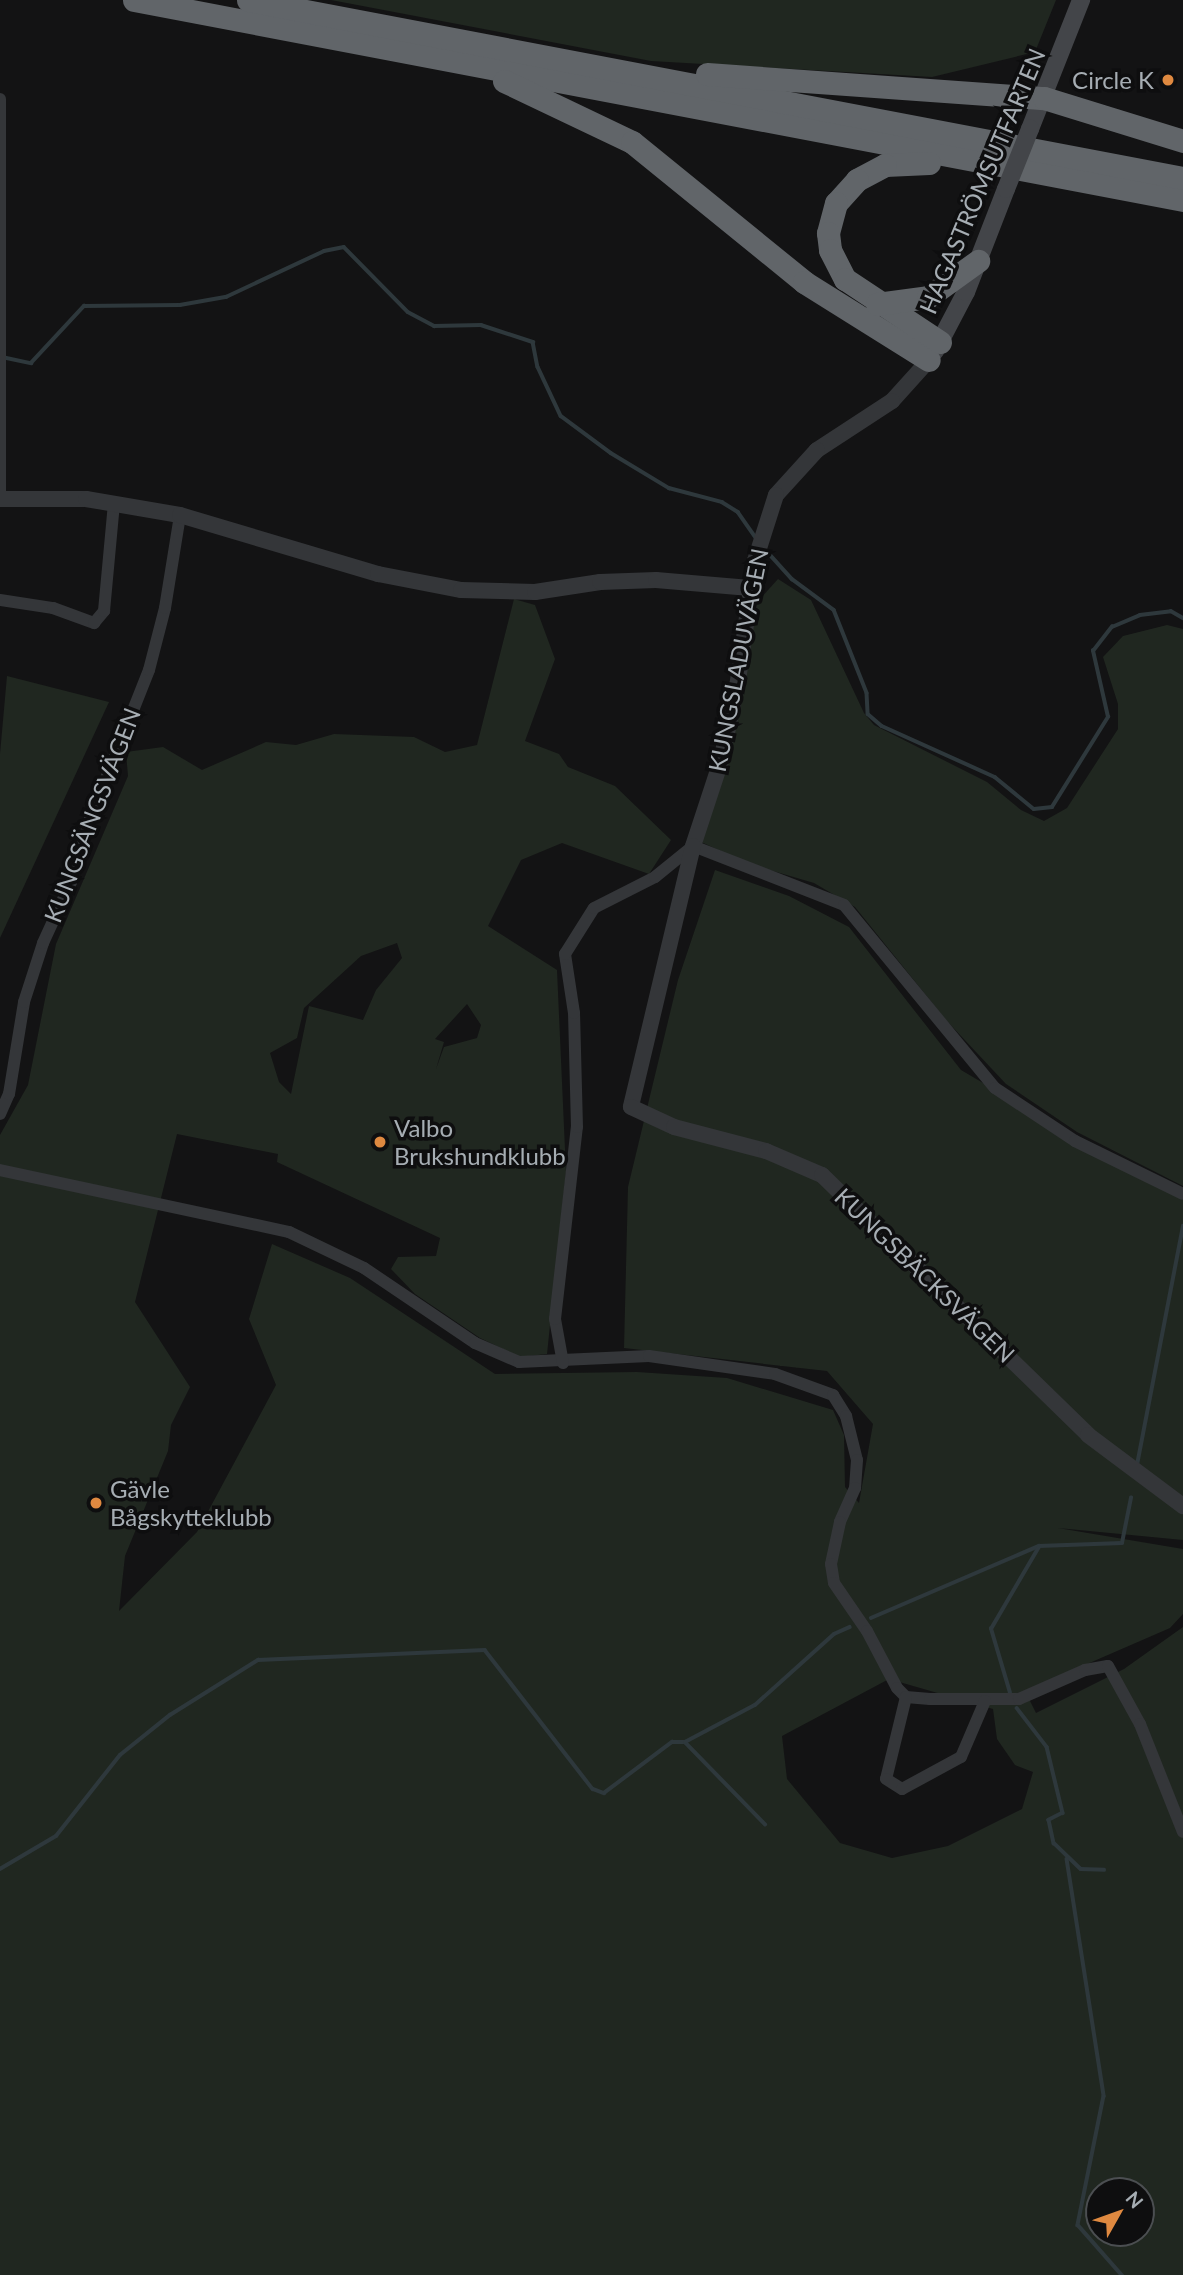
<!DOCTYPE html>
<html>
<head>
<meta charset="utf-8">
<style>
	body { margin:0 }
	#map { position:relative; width:1183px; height:2275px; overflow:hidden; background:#131314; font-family:Lato,sans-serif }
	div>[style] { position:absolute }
	.green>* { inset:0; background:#202720 }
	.stream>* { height:3.5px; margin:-1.75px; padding:0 1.75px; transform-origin:1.75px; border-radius:1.75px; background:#2e383c }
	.minor>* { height:12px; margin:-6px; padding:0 6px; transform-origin:6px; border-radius:6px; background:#343639 }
	.tertiary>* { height:16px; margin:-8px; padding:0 8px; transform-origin:8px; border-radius:8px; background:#343639 }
	.secondary>* { height:18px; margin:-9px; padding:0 9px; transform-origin:9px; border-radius:9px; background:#434549 }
	.motorway>* { height:23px; margin:-11.5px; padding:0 11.5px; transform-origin:11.5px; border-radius:11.5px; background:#616569 }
	.secondary-bridge>* { height:18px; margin:-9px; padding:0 9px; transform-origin:9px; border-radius:9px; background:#434549 }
	.dots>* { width:19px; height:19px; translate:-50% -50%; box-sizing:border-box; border:4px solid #0e0e0f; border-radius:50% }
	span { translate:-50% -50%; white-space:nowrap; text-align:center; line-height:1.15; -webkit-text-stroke:7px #0e0e0f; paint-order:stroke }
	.poi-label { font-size:24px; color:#a6adb3 }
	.right { translate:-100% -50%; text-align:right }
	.left { translate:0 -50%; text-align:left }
	.street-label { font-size:24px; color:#a6adb3 }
	.north { position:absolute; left:1085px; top:2177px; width:70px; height:70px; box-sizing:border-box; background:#0e0e0f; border:2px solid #4b4e51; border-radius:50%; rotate:50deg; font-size:19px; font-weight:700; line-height:28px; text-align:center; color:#a6adb3 }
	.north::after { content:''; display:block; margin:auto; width:24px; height:32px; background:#df8940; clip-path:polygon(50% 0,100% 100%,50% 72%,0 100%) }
</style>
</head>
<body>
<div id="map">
	<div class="green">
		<i style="clip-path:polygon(331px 0,1056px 0,1035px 52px,932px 77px,651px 61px)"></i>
		<i style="clip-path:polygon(778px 579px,811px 600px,864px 713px,874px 725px,987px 782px,1021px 810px,1044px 821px,1067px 808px,1118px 729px,1118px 704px,1103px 657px,1123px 636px,1167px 625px,1183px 629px,1183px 1186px,1077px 1132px,1006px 1084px,946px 1020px,855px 907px,814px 883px,749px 864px,699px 841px,751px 609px)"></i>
		<i style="clip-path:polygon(evenodd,514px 599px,535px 605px,555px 659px,525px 741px,559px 754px,568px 767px,615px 786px,671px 840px,649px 874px,562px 843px,521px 860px,488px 926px,557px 970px,566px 1172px,547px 1354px,520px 1357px,480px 1338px,415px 1294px,391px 1269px,398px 1257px,436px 1256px,440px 1238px,277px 1162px,278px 1154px,177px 1134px,135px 1302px,190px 1387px,171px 1425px,168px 1451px,125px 1556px,119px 1611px,197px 1532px,276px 1385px,249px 1319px,272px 1244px,350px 1278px,495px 1374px,637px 1372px,727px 1378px,833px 1410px,844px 1435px,845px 1487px,859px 1503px,873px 1424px,827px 1371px,624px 1348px,628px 1187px,678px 980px,715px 870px,789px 896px,849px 927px,961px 1070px,1183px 1200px,1183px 1540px,1058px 1528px,1183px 1549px,1183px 1614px,1170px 1628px,1025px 1691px,1036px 1713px,1124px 1669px,1183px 1627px,1183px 2275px,0 2275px,0 1135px,28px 1085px,56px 944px,128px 776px,126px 752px,163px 747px,202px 770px,266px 742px,296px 745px,334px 734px,414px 737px,445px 752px,477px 745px,514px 599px,397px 943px,402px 958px,376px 990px,363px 1020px,309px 1006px,291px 1094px,279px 1082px,270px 1053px,297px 1038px,304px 1008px,361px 956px,397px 943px,514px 599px,467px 1004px,481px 1025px,477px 1038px,444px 1047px,436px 1069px,444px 1042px,435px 1039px,467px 1004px,514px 599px,889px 1679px,993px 1709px,997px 1739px,1015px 1765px,1033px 1772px,1022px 1809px,948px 1846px,892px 1858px,840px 1843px,787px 1779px,782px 1736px,889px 1679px,514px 599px,1099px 2191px,1141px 2191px,1141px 2233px,1099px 2233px,1099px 2191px)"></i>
		<i style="clip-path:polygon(7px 676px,109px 702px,0 938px,0 754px)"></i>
	</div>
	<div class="stream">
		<i style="left:2px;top:357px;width:30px;rotate:12deg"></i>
		<i style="left:31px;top:363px;width:78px;rotate:-47.1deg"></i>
		<i style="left:84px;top:306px;width:96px;rotate:-0.6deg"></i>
		<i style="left:180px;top:305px;width:47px;rotate:-9.9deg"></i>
		<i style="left:226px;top:297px;width:108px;rotate:-25.1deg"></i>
		<i style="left:324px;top:251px;width:20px;rotate:-11deg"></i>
		<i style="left:344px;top:247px;width:91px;rotate:45.4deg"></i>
		<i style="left:408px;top:312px;width:30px;rotate:28deg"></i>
		<i style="left:434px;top:326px;width:47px;rotate:-1.2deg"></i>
		<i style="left:481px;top:325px;width:55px;rotate:18.1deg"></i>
		<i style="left:533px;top:342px;width:25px;rotate:79deg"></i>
		<i style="left:538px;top:367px;width:54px;rotate:64.9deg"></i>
		<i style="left:561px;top:416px;width:62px;rotate:36.5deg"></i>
		<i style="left:611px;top:453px;width:68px;rotate:31.1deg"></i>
		<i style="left:669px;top:488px;width:55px;rotate:14.8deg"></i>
		<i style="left:722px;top:502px;width:19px;rotate:32deg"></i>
		<i style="left:738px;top:512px;width:33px;rotate:55deg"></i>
		<i style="left:764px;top:548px;width:42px;rotate:47.9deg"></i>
		<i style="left:792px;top:579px;width:52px;rotate:36.4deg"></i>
		<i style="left:834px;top:610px;width:89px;rotate:68.3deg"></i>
		<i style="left:867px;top:693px;width:21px;rotate:87deg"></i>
		<i style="left:868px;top:714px;width:18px;rotate:41deg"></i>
		<i style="left:882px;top:726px;width:124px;rotate:24.3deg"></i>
		<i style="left:995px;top:777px;width:50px;rotate:39.4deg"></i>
		<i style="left:1034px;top:809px;width:18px;rotate:-6deg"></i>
		<i style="left:1052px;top:807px;width:106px;rotate:-58.1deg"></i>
		<i style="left:1108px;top:717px;width:68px;rotate:-102.8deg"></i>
		<i style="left:1093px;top:651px;width:31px;rotate:-52deg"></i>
		<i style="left:1112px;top:627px;width:30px;rotate:-23deg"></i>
		<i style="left:1140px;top:615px;width:31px;rotate:-7deg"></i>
		<i style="left:1171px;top:611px;width:14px;rotate:30deg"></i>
		<i style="left:1137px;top:1465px;width:243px;rotate:-79.1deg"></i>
		<i style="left:871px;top:1618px;width:183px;rotate:-23.2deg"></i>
		<i style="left:1039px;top:1546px;width:83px;rotate:-2.1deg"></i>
		<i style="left:1122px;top:1543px;width:46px;rotate:-78.7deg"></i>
		<i style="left:1010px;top:1693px;width:67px;rotate:-106.5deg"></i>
		<i style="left:991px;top:1629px;width:95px;rotate:-59.7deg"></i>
		<i style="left:1017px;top:1708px;width:49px;rotate:52.4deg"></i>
		<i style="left:1047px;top:1747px;width:68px;rotate:76.4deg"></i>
		<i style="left:1063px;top:1813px;width:16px;rotate:153deg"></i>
		<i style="left:1049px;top:1820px;width:24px;rotate:78deg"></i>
		<i style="left:1054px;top:1843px;width:37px;rotate:44deg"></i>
		<i style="left:1081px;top:1869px;width:23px;rotate:2deg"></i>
		<i style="left:685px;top:1742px;width:115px;rotate:45.7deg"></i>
		<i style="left:1067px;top:1859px;width:240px;rotate:81.1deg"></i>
		<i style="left:1104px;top:2096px;width:132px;rotate:101.4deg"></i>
		<i style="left:1078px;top:2225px;width:67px;rotate:48.7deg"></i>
		<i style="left:0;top:1869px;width:65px;rotate:-30.5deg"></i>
		<i style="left:56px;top:1836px;width:103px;rotate:-51.7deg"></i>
		<i style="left:120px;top:1755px;width:64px;rotate:-38.7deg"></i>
		<i style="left:170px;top:1715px;width:104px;rotate:-32deg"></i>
		<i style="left:258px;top:1660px;width:227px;rotate:-2.5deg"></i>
		<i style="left:485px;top:1650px;width:176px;rotate:52.2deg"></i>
		<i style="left:593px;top:1789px;width:12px;rotate:20deg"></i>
		<i style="left:604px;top:1793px;width:85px;rotate:-36.9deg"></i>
		<i style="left:672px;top:1742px;width:13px"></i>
		<i style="left:685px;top:1742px;width:79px;rotate:-27.9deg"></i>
		<i style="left:755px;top:1705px;width:106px;rotate:-41.9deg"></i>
		<i style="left:834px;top:1634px;width:17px;rotate:-24deg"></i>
	</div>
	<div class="minor">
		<i style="left:0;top:99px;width:401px;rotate:90deg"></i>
		<i style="left:0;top:600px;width:54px;rotate:8.6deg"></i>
		<i style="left:53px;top:608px;width:44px;rotate:20.1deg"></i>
		<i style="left:94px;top:623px;width:16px;rotate:-50deg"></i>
		<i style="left:104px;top:611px;width:107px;rotate:-84.7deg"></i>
		<i style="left:0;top:1114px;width:22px;rotate:-66deg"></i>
		<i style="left:9px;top:1094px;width:93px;rotate:-80.7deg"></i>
		<i style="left:24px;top:1002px;width:62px;rotate:-72.1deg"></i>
		<i style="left:43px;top:943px;width:67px;rotate:-65.3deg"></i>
		<i style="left:71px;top:882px;width:66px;rotate:-73.2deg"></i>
		<i style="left:90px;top:819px;width:160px;rotate:-68.4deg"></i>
		<i style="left:149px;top:670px;width:64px;rotate:-75.5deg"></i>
		<i style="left:165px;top:608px;width:94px;rotate:-80.8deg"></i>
		<i style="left:0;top:1170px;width:296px;rotate:12.1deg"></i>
		<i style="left:289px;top:1232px;width:83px;rotate:25.6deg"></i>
		<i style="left:364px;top:1268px;width:134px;rotate:34deg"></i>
		<i style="left:475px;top:1343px;width:48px;rotate:23.4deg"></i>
		<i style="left:519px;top:1362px;width:130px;rotate:-2.6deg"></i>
		<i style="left:649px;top:1356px;width:127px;rotate:8.1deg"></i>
		<i style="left:775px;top:1374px;width:62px;rotate:19.9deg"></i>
		<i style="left:833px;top:1395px;width:25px;rotate:58deg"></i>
		<i style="left:846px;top:1416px;width:45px;rotate:76deg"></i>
		<i style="left:857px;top:1460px;width:28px;rotate:94deg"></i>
		<i style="left:855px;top:1488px;width:37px;rotate:114deg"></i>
		<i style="left:840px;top:1522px;width:43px;rotate:102.1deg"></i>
		<i style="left:831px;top:1564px;width:19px;rotate:81deg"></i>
		<i style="left:834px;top:1583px;width:58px;rotate:55.5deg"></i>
		<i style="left:867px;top:1631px;width:64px;rotate:62.2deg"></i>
		<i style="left:897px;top:1688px;width:13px;rotate:45deg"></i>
		<i style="left:906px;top:1697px;width:24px;rotate:5deg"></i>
		<i style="left:930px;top:1699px;width:89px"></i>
		<i style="left:1019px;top:1699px;width:72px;rotate:-23.7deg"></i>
		<i style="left:1085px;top:1670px;width:23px;rotate:-10deg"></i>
		<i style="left:1108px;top:1666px;width:66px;rotate:61.1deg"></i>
		<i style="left:1140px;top:1724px;width:116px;rotate:68.3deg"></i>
		<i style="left:563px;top:1363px;width:45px;rotate:-100.3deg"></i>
		<i style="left:555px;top:1319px;width:193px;rotate:-83.5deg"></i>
		<i style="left:577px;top:1127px;width:114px;rotate:-91.5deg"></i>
		<i style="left:574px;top:1013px;width:60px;rotate:-98.7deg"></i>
		<i style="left:565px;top:954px;width:54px;rotate:-57.8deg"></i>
		<i style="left:594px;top:908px;width:68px;rotate:-26.9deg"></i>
		<i style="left:655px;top:877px;width:49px;rotate:-39.2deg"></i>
		<i style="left:693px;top:846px;width:162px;rotate:21.3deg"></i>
		<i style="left:844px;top:905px;width:237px;rotate:50.5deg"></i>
		<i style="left:995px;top:1088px;width:96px;rotate:33.5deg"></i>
		<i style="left:1075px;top:1141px;width:120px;rotate:26.1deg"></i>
		<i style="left:906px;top:1697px;width:84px;rotate:103.7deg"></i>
		<i style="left:886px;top:1779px;width:19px;rotate:32deg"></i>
		<i style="left:902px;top:1789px;width:67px;rotate:-28.5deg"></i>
		<i style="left:961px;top:1757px;width:61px;rotate:-66.8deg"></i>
	</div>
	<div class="tertiary">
		<i style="left:929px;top:360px;width:55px;rotate:132.1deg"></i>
		<i style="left:892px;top:401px;width:90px;rotate:146.8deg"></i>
		<i style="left:817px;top:450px;width:61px;rotate:132.3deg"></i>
		<i style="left:776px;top:495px;width:69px;rotate:107.7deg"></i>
		<i style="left:755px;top:561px;width:121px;rotate:98.1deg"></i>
		<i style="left:738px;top:681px;width:82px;rotate:102deg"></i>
		<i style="left:721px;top:761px;width:89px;rotate:108.2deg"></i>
		<i style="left:693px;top:846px;width:268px;rotate:103.4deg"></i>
		<i style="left:631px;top:1107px;width:47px;rotate:24.9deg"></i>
		<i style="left:674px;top:1127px;width:95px;rotate:14.6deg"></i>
		<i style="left:766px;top:1151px;width:61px;rotate:23.2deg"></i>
		<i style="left:822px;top:1175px;width:372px;rotate:44.3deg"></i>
		<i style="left:1088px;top:1435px;width:119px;rotate:36.8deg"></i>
		<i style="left:0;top:499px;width:86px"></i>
		<i style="left:86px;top:499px;width:95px;rotate:9.7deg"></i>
		<i style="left:180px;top:515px;width:207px;rotate:16.6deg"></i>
		<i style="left:378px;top:574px;width:85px;rotate:10.9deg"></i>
		<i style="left:461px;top:590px;width:74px;rotate:1.5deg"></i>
		<i style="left:535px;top:592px;width:66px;rotate:-8.7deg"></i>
		<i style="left:600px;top:582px;width:56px;rotate:-2deg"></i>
		<i style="left:656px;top:580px;width:94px;rotate:4.9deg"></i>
	</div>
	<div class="secondary">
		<i style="left:1030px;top:129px;width:139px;rotate:-68.4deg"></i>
		<i style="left:935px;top:351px;width:67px;rotate:-62.3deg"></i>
		<i style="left:966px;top:292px;width:110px;rotate:-68.8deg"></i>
	</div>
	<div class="motorway">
		<i style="left:134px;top:0;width:1068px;rotate:10.79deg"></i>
		<i style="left:248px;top:0;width:952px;rotate:10.78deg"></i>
		<i style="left:707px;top:74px;width:338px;rotate:4.1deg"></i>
		<i style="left:1044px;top:98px;width:145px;rotate:17.2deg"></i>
		<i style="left:504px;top:81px;width:142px;rotate:25.5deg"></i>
		<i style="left:632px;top:142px;width:222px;rotate:39.1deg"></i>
		<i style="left:804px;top:282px;width:147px;rotate:32deg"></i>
		<i style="left:929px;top:163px;width:44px;rotate:177.4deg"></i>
		<i style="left:885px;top:165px;width:32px;rotate:152deg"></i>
		<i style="left:857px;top:180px;width:31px;rotate:132deg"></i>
		<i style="left:836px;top:203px;width:31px;rotate:105deg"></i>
		<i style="left:828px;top:233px;width:17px;rotate:83deg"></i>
		<i style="left:830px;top:250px;width:33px;rotate:63deg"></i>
		<i style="left:845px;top:279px;width:114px;rotate:33.6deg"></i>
		<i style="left:877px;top:304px;width:51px;rotate:-7.8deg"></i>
		<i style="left:928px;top:297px;width:62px;rotate:-35.8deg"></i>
	</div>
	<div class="secondary-bridge">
		<i style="left:1006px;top:189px;width:65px;rotate:-68.2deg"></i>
	</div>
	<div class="dots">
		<i style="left:1168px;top:80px;background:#df8940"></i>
		<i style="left:380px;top:1142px;background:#df8940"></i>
		<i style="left:96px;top:1503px;background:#df8940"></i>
	</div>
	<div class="poi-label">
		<span class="right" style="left:1154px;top:80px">Circle K</span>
		<span class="left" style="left:394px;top:1142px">Valbo<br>Brukshundklubb</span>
		<span class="left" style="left:110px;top:1503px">Gävle<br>Bågskytteklubb</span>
	</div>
	<div class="street-label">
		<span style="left:982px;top:181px;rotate:-67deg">HAGASTRÖMSUTFARTEN</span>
		<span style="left:738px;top:660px;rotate:-79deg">KUNGSLADUVÄGEN</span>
		<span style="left:92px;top:815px;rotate:-69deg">KUNGSÄNGSVÄGEN</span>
		<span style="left:925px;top:1275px;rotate:44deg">KUNGSBÄCKSVÄGEN</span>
	</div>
	<div class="north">N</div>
</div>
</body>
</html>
